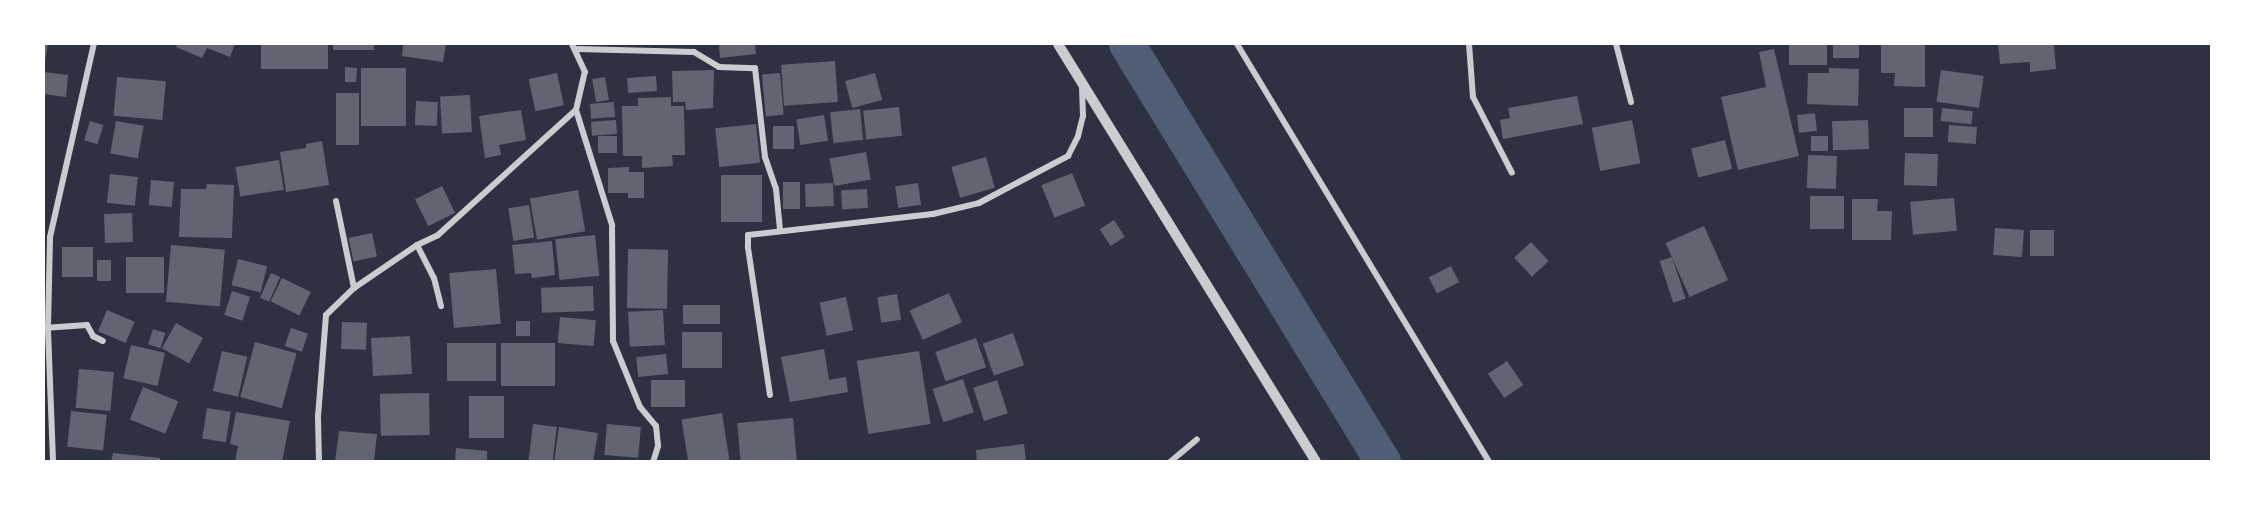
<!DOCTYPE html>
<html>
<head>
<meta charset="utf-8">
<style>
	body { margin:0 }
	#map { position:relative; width:2255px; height:505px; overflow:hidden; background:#2d3142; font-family:"Noto Sans",sans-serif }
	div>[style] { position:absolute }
	.canal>* { height:36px; margin:-18px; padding:0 18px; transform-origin:18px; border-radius:18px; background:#4f5d75 }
	.building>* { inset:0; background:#626471; transform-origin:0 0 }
	.minor>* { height:6px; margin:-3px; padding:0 3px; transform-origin:3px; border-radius:3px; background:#caccd0 }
	.tertiary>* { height:10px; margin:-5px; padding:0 5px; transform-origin:5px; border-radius:5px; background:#caccd0 }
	span { translate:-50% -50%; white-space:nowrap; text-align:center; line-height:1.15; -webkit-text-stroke:5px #fff; paint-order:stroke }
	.frame { position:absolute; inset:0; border:45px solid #fff; pointer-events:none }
</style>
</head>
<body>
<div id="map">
	<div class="canal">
		<i style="left:1127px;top:44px;width:490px;rotate:58.5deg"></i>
	</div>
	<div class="building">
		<i style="clip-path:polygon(44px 44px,48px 44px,45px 62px,44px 62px)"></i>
		<i style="clip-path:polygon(177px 44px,235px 44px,230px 57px,207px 48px,202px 58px,176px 47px)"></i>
		<i style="left:261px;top:44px;width:67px;height:25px"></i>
		<i style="left:333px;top:44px;width:41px;height:6px"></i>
		<i style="clip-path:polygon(403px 44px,446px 44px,443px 62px,402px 56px)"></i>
		<i style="clip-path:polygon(719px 44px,755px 44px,756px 54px,720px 58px)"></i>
		<i style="left:1789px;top:44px;width:38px;height:21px"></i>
		<i style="left:1833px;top:44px;width:26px;height:14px"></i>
		<i style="clip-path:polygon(1881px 44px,1925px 44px,1925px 87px,1894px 86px,1895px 73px,1881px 73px)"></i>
		<i style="clip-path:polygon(1998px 44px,2054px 44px,2056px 69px,2030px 72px,2030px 62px,2000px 64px)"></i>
		<i style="clip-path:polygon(1774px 49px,1799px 156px,1738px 170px,1721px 97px,1766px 87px,1759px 52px)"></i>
		<i style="left:835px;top:61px;width:41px;height:54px;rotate:86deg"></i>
		<i style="clip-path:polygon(345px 67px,357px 68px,356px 82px,345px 82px)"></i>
		<i style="left:361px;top:68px;width:45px;height:58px"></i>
		<i style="clip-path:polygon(1829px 68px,1859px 69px,1858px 106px,1807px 104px,1808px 73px,1829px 73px)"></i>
		<i style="clip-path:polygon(714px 70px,713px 108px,686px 110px,685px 102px,673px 102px,672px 71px)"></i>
		<i style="left:1941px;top:70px;width:43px;height:32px;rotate:8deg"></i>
		<i style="clip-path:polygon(44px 72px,68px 75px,66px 97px,44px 94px)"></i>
		<i style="left:557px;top:73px;width:33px;height:29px;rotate:78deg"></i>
		<i style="left:780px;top:73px;width:42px;height:18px;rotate:85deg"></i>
		<i style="left:875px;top:73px;width:28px;height:31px;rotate:75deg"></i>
		<i style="left:656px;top:76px;width:15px;height:29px;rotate:86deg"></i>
		<i style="left:117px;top:77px;width:49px;height:39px;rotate:5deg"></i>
		<i style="left:605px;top:77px;width:23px;height:13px;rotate:80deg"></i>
		<i style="left:336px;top:93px;width:23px;height:52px"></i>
		<i style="left:470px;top:95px;width:37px;height:30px;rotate:87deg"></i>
		<i style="clip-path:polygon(1577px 96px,1583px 124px,1503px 139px,1500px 120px,1510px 118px,1508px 108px)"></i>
		<i style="clip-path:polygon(671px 97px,671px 106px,684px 106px,685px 155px,672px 155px,673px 166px,642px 168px,642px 156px,623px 156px,622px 106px,638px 106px,638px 98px)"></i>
		<i style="left:416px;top:101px;width:22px;height:24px;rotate:3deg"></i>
		<i style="left:614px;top:102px;width:15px;height:24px;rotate:86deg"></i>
		<i style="left:899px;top:107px;width:29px;height:36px;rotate:84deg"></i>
		<i style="left:1904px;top:108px;width:29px;height:29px"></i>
		<i style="left:1942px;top:108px;width:31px;height:13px;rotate:6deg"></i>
		<i style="left:860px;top:109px;width:31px;height:30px;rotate:84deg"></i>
		<i style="clip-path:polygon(521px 110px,526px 140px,499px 145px,501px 155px,485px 158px,479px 116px)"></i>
		<i style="left:1815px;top:113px;width:18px;height:18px;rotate:84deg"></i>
		<i style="left:824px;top:115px;width:26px;height:28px;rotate:81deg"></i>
		<i style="left:616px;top:120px;width:14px;height:25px;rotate:86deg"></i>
		<i style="left:1632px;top:120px;width:44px;height:41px;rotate:79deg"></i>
		<i style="left:1868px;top:120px;width:29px;height:36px;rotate:88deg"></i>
		<i style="left:90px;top:121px;width:14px;height:20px;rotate:17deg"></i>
		<i style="left:116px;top:121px;width:28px;height:33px;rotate:10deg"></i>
		<i style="left:756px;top:124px;width:39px;height:41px;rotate:84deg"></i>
		<i style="left:1949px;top:125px;width:28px;height:17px;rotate:4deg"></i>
		<i style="left:773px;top:126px;width:21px;height:23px"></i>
		<i style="left:617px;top:136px;width:17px;height:19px;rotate:90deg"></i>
		<i style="left:1811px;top:136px;width:17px;height:15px"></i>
		<i style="left:1725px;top:140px;width:30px;height:35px;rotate:76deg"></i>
		<i style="clip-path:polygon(322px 141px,329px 185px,286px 192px,280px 152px,306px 148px,306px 144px)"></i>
		<i style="left:866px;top:152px;width:28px;height:37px;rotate:80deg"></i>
		<i style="left:1905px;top:153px;width:33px;height:32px;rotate:2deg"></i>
		<i style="left:1808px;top:155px;width:29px;height:33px;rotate:2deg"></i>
		<i style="left:986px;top:157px;width:32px;height:36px;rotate:74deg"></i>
		<i style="left:279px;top:160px;width:30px;height:44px;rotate:81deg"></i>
		<i style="clip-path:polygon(629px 167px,629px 172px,644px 172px,644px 198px,628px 198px,628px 193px,608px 193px,608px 168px)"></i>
		<i style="left:1072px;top:173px;width:35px;height:33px;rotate:68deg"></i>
		<i style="left:110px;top:174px;width:28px;height:29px;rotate:6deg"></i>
		<i style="left:721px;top:175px;width:41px;height:47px"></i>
		<i style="left:151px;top:180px;width:23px;height:25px;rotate:5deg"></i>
		<i style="left:783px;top:182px;width:17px;height:27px"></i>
		<i style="left:833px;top:183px;width:23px;height:28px;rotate:88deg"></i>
		<i style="left:918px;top:183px;width:22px;height:23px;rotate:82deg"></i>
		<i style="clip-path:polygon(207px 184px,234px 185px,232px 238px,179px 237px,181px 189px,206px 189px)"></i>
		<i style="left:442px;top:186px;width:30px;height:30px;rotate:64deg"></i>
		<i style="left:867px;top:189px;width:19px;height:26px;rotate:87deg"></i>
		<i style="left:578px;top:190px;width:42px;height:49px;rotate:80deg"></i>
		<i style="left:1810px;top:196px;width:34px;height:33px"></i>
		<i style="left:1954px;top:198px;width:33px;height:44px;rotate:85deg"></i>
		<i style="clip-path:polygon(1852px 199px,1878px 199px,1877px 211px,1892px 211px,1891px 240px,1852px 240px)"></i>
		<i style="left:529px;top:205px;width:33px;height:21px;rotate:81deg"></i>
		<i style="left:132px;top:213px;width:29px;height:28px;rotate:88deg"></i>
		<i style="left:1114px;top:220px;width:20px;height:17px;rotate:57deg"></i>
		<i style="left:1704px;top:226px;width:59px;height:42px;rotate:66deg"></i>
		<i style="left:1995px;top:228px;width:29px;height:27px;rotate:4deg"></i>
		<i style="left:2030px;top:230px;width:24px;height:26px"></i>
		<i style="left:372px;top:233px;width:24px;height:24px;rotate:78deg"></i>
		<i style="left:595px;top:235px;width:41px;height:40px;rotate:84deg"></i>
		<i style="clip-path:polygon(552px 241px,555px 275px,532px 278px,531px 273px,515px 274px,512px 245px)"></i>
		<i style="left:1531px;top:242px;width:26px;height:23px;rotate:47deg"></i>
		<i style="left:171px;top:245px;width:54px;height:57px;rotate:5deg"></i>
		<i style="left:62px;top:247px;width:31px;height:30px"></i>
		<i style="left:628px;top:249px;width:40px;height:59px;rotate:1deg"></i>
		<i style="left:126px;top:257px;width:38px;height:36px"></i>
		<i style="left:1672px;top:257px;width:44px;height:13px;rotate:72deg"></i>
		<i style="left:238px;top:259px;width:30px;height:27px;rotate:14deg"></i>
		<i style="left:97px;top:260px;width:14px;height:21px"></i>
		<i style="left:1451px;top:266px;width:18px;height:25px;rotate:63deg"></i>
		<i style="left:496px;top:269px;width:55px;height:47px;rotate:85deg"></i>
		<i style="left:271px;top:273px;width:10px;height:27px;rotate:24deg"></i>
		<i style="left:282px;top:278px;width:32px;height:26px;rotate:26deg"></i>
		<i style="left:593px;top:286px;width:25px;height:52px;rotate:88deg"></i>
		<i style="left:232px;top:291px;width:19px;height:25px;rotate:18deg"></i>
		<i style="left:949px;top:293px;width:32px;height:43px;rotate:66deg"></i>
		<i style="left:897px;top:294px;width:26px;height:20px;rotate:81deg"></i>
		<i style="left:846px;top:297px;width:34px;height:27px;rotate:78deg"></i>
		<i style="left:683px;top:305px;width:37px;height:19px"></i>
		<i style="left:107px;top:310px;width:30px;height:23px;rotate:23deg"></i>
		<i style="left:663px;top:310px;width:35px;height:35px;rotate:87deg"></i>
		<i style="left:560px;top:317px;width:36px;height:26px;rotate:5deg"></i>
		<i style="left:530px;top:321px;width:15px;height:14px;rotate:90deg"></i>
		<i style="left:342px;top:322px;width:25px;height:27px;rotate:2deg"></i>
		<i style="left:176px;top:323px;width:31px;height:29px;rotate:29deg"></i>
		<i style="left:291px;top:328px;width:18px;height:19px;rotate:19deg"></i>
		<i style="left:153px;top:329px;width:13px;height:16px;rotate:18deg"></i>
		<i style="left:722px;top:332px;width:36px;height:40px;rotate:90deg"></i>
		<i style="left:1013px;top:333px;width:34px;height:32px;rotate:71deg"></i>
		<i style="left:410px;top:336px;width:38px;height:39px;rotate:87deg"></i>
		<i style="left:976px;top:338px;width:31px;height:43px;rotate:71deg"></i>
		<i style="left:255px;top:342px;width:43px;height:57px;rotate:15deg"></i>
		<i style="left:447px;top:343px;width:49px;height:38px"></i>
		<i style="left:555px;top:343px;width:43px;height:54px;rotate:90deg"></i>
		<i style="left:131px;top:345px;width:35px;height:34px;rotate:13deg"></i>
		<i style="clip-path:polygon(824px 349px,829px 380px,846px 377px,848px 392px,790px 402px,781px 357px)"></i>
		<i style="left:222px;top:351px;width:26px;height:41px;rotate:13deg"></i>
		<i style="left:919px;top:351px;width:74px;height:63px;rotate:81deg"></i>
		<i style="left:666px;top:354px;width:20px;height:30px;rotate:84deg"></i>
		<i style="left:1507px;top:361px;width:29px;height:23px;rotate:56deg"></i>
		<i style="left:79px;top:369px;width:35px;height:39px;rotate:5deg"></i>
		<i style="left:963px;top:379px;width:35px;height:32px;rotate:72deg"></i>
		<i style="left:651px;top:380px;width:34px;height:27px"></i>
		<i style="left:997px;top:380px;width:35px;height:25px;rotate:72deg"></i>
		<i style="left:143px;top:387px;width:38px;height:35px;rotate:22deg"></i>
		<i style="left:429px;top:393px;width:42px;height:49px;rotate:89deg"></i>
		<i style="left:504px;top:396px;width:42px;height:35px;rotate:90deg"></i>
		<i style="left:207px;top:408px;width:24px;height:31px;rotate:9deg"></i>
		<i style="left:71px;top:411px;width:36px;height:36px;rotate:6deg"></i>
		<i style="clip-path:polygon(236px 412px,290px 421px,282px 462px,235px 462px,238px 446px,230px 444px)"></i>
		<i style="left:722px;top:413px;width:47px;height:41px;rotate:81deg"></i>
		<i style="left:793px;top:418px;width:44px;height:56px;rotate:85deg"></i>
		<i style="left:533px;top:424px;width:24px;height:36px;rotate:7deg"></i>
		<i style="left:607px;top:424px;width:34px;height:31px;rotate:5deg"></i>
		<i style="clip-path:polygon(559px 427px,598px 433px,593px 462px,554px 462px)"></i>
		<i style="clip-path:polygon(339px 431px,377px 434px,374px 462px,335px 462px)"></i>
		<i style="clip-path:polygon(1024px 444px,1026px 462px,977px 462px,976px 450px)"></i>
		<i style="clip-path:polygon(456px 448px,487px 451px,487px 462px,455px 462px)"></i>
		<i style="clip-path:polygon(113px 453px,160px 458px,160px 462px,111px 462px)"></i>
	</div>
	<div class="minor">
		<i style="left:1237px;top:44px;width:488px;rotate:58.9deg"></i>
		<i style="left:1469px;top:44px;width:53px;rotate:85.7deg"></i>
		<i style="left:1473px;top:97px;width:85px;rotate:62.8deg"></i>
		<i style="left:1616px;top:44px;width:60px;rotate:75.5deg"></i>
		<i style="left:577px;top:49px;width:117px;rotate:1.5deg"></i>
		<i style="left:694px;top:52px;width:29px;rotate:31deg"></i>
		<i style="left:719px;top:67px;width:36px;rotate:2deg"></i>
		<i style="left:755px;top:68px;width:90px;rotate:83.6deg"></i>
		<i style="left:765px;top:157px;width:34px;rotate:71deg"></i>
		<i style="left:776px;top:189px;width:41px;rotate:84.4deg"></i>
		<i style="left:576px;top:110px;width:121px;rotate:72.6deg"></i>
		<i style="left:612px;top:225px;width:116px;rotate:89.5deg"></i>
		<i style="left:613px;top:341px;width:71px;rotate:67.8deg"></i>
		<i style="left:640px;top:407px;width:25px;rotate:50deg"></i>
		<i style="left:656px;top:426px;width:20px;rotate:84deg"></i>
		<i style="left:658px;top:446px;width:17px;rotate:107deg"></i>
		<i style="left:336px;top:201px;width:89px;rotate:78.3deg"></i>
		<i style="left:417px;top:245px;width:37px;rotate:63deg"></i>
		<i style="left:434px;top:278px;width:29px;rotate:76deg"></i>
		<i style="left:44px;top:328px;width:43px;rotate:-4deg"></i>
		<i style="left:87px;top:325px;width:13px;rotate:61deg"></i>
		<i style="left:93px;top:336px;width:11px;rotate:27deg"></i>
		<i style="left:770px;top:395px;width:150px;rotate:-98.5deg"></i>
		<i style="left:748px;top:247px;width:12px;rotate:-90deg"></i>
		<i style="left:748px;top:235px;width:186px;rotate:-6.5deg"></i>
		<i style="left:933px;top:214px;width:47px;rotate:-13.4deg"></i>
		<i style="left:979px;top:203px;width:101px;rotate:-27.8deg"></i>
		<i style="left:1068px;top:156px;width:22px;rotate:-63deg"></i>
		<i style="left:1078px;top:136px;width:21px;rotate:-76deg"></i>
		<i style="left:1083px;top:116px;width:30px;rotate:-92deg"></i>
		<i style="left:53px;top:460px;width:133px;rotate:-92.2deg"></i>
		<i style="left:48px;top:327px;width:90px;rotate:-88.7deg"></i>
		<i style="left:50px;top:237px;width:198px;rotate:-77.2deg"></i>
		<i style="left:319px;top:462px;width:45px;rotate:-91.3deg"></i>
		<i style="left:318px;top:417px;width:102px;rotate:-85.5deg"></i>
		<i style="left:326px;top:315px;width:39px;rotate:-44deg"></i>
		<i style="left:354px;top:288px;width:76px;rotate:-34.3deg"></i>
		<i style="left:417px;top:245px;width:23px;rotate:-25deg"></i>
		<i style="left:438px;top:235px;width:186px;rotate:-42.2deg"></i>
		<i style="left:576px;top:110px;width:39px;rotate:-77deg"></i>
		<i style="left:585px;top:72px;width:31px;rotate:-115deg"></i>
		<i style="left:1170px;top:462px;width:35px;rotate:-40deg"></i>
	</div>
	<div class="tertiary">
		<i style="left:1058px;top:44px;width:491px;rotate:58.3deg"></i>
	</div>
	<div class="frame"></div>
</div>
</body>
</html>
